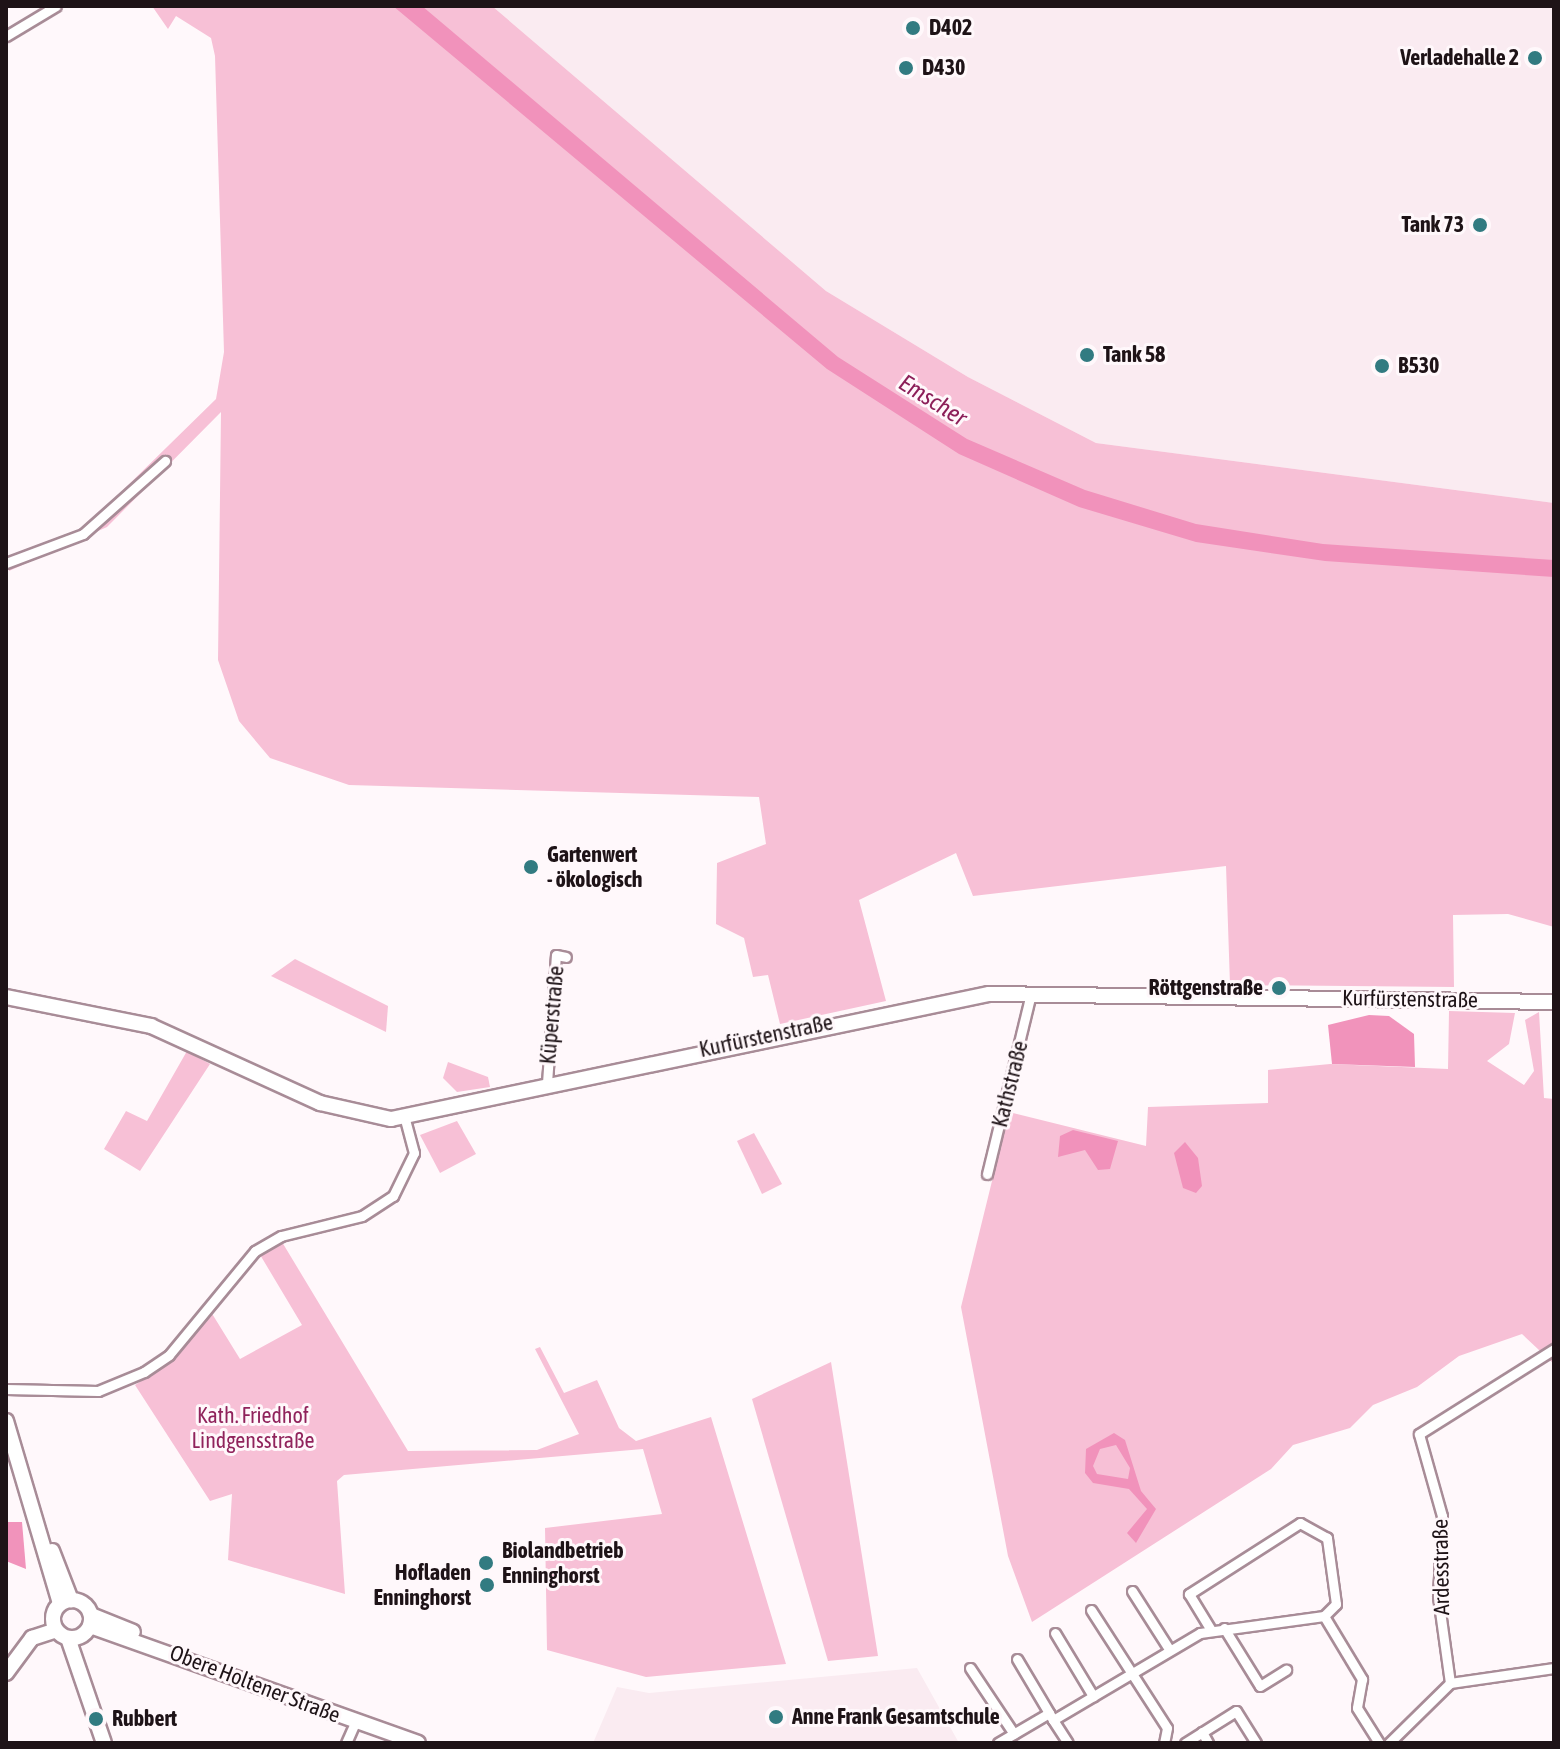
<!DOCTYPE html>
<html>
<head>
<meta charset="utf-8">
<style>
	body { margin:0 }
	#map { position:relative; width:1560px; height:1749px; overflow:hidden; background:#fff8fb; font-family:"Asap Condensed",sans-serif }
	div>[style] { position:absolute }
	.built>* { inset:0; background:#faebf1 }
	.green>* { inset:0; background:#f7c0d6 }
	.forest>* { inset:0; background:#f193bb }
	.water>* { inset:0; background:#f192bb }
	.roads { filter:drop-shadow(2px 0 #a88c97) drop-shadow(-2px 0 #a88c97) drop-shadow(0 2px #a88c97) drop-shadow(0 -2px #a88c97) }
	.street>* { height:9px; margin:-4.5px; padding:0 4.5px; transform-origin:4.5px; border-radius:4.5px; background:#fff }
	.secondary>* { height:14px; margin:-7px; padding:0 7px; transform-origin:7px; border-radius:7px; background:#fff }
	.secondary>.ring { margin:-7px; padding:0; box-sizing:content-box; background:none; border:14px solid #fff; border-radius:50% }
	.dots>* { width:22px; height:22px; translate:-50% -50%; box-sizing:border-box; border:4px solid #fff8fb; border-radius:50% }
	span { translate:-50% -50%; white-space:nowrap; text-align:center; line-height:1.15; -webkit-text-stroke:6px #fff8fb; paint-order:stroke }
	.poi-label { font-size:22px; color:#1e1317; font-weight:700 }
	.left { translate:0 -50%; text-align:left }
	.right { translate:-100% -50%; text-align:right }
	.street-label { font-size:22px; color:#1e1317 }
	.park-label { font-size:22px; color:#90235c }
	.water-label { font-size:24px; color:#8c1f59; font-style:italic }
	.frame { position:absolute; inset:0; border:8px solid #1e1317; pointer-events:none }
</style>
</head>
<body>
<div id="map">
	<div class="built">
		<i style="clip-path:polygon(492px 6px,1554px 6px,1554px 503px,1096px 443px,968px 377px,826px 291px)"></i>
		<i style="clip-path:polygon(917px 1668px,959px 1743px,593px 1743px,617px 1687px,649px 1693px)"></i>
	</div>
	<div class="green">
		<i style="clip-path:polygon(152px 6px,492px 6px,826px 291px,968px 377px,1096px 443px,1554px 503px,1554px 927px,1508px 914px,1453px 915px,1454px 987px,1230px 985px,1226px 866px,973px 896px,956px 853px,859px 900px,886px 1001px,780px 1024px,768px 975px,753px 977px,744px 938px,716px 924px,717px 863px,766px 844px,759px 797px,349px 785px,270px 758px,239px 721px,218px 660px,221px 412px,107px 527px,9px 571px,10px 563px,71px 541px,216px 399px,224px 352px,215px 56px,211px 38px,176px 16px,168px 29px)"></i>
		<i style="clip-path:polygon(295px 959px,388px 1006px,386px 1032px,271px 976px)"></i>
		<i style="clip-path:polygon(1449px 1011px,1515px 1013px,1509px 1044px,1487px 1061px,1524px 1085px,1534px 1071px,1525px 1020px,1539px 1012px,1544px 1098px,1554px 1099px,1554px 1364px,1522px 1334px,1459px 1356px,1417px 1387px,1373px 1405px,1350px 1428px,1293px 1445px,1271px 1469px,1032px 1622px,1008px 1556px,961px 1307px,1009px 1112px,1146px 1146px,1148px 1107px,1268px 1103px,1268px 1070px,1330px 1064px,1448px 1069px)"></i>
		<i style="clip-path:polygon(187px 1051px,210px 1064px,140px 1171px,104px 1149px,126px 1111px,147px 1121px)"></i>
		<i style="clip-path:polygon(448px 1062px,488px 1077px,490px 1087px,457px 1092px,443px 1078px)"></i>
		<i style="clip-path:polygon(457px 1121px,476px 1154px,440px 1173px,420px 1135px)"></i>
		<i style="clip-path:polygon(754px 1133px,782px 1184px,762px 1194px,737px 1141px)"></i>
		<i style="clip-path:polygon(282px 1242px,408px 1451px,537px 1450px,579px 1434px,535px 1349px,540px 1347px,564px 1393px,597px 1380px,619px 1428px,636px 1441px,711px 1417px,786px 1664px,646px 1677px,547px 1650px,545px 1528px,662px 1514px,643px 1449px,344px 1475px,337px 1481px,345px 1594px,228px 1560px,232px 1494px,210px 1501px,135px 1385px,170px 1362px,211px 1312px,240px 1359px,302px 1325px,259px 1253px)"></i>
		<i style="clip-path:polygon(831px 1362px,878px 1656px,828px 1661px,752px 1399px)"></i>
	</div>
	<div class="forest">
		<i style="clip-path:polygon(1369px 1015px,1389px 1016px,1414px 1034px,1415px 1067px,1332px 1064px,1328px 1025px)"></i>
		<i style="clip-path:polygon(6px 1522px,22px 1522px,26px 1569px,6px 1561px)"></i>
	</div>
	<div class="water">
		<i style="clip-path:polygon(393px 6px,422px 6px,838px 357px,967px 439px,1085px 490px,1196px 524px,1323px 544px,1554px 560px,1554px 577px,1325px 561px,1196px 542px,1079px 507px,959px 454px,827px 369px)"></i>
		<i style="clip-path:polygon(1073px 1130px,1118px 1141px,1110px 1169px,1098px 1170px,1085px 1150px,1058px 1157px,1060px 1136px)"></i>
		<i style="clip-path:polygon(1185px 1142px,1198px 1158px,1202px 1186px,1196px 1193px,1183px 1188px,1174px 1153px)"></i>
		<i style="clip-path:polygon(evenodd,1114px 1433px,1125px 1440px,1141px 1491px,1156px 1509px,1136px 1543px,1127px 1533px,1147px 1509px,1129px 1489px,1093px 1483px,1085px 1473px,1086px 1449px,1114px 1433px,1116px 1445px,1130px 1468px,1128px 1479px,1097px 1474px,1093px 1466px,1100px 1449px,1116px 1445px)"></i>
	</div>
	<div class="roads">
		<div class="street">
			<i style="left:6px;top:36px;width:58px;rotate:-31deg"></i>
			<i style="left:6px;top:563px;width:82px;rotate:-20.6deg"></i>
			<i style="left:83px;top:534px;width:110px;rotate:-41.7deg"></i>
			<i style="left:547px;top:1083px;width:128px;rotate:-86deg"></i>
			<i style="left:556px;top:955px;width:10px;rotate:11deg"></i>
			<i style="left:987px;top:1174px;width:186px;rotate:-76.3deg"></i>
			<i style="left:6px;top:1389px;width:92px;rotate:1.2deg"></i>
			<i style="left:98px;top:1391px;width:50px;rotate:-22.4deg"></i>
			<i style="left:144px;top:1372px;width:30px;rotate:-34deg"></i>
			<i style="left:169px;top:1355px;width:135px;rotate:-50.4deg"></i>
			<i style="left:255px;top:1251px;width:30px;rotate:-30deg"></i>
			<i style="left:281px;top:1236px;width:83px;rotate:-13.9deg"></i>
			<i style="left:362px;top:1216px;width:37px;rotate:-33deg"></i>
			<i style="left:393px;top:1196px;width:48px;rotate:-64deg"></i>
			<i style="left:414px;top:1153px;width:35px;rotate:-105deg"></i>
			<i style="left:1132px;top:1591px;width:69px;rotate:57.5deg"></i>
			<i style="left:1091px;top:1610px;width:140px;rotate:57.2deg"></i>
			<i style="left:1167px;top:1728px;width:15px;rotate:101deg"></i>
			<i style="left:1324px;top:1616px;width:74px;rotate:58.9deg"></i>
			<i style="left:1362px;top:1679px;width:29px;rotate:100deg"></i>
			<i style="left:1357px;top:1708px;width:41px;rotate:57.8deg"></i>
			<i style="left:1224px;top:1628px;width:68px;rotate:58.2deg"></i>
			<i style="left:1260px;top:1686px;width:31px;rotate:-32deg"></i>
			<i style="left:1055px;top:1633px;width:74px;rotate:58.9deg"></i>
			<i style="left:1017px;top:1659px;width:63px;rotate:59.3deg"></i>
			<i style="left:970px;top:1668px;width:79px;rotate:56.3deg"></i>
			<i style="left:1450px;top:1683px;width:105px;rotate:-8.2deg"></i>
			<i style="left:1053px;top:1720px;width:27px;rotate:57deg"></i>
			<i style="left:1202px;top:1732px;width:13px;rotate:61deg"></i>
			<i style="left:346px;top:1743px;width:22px;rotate:-66deg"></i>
			<i style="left:998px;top:1743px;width:59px;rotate:-30.5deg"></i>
			<i style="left:1049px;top:1713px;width:8px;rotate:60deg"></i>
			<i style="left:1053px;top:1720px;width:171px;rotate:-30.6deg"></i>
			<i style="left:1200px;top:1633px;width:125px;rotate:-7.8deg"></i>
			<i style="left:1324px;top:1616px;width:17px;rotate:-45deg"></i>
			<i style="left:1336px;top:1604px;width:67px;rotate:-97.8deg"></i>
			<i style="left:1327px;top:1538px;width:31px;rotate:-151deg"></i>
			<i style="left:1300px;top:1523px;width:132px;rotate:147.4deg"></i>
			<i style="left:1189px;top:1594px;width:42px;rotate:58.6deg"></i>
			<i style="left:1185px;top:1743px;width:60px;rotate:-32.1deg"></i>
			<i style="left:1236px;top:1711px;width:38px;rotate:58deg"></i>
			<i style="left:1389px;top:1743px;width:86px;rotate:-44.5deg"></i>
			<i style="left:1450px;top:1683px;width:88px;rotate:-97.9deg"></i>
			<i style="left:1438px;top:1596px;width:80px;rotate:-87.1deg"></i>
			<i style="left:1442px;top:1516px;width:85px;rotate:-105.7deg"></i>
			<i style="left:1419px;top:1434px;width:160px;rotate:-32.2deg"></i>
		</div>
		<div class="secondary">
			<i style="left:6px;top:997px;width:148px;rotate:11.3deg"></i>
			<i style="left:151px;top:1026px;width:186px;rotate:24.5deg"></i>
			<i style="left:320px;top:1103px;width:73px;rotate:12.7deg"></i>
			<i style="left:391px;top:1119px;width:611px;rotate:-11.81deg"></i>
			<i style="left:989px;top:994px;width:565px;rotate:0.81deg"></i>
			<i style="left:6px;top:1421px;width:190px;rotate:73.5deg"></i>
			<i style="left:52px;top:1551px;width:53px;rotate:68.8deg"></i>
			<i class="ring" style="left:53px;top:1600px;width:24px;height:24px"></i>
			<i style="left:91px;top:1615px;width:45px;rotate:22deg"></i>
			<i style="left:90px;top:1626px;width:348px;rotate:19.6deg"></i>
			<i style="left:68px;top:1638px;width:111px;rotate:71.1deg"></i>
			<i style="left:6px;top:1673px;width:44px;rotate:-53.4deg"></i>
			<i style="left:32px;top:1638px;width:25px;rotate:-18deg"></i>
		</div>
	</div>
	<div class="dots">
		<i style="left:913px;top:28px;background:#327b81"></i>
		<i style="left:1535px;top:58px;background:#327b81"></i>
		<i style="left:906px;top:68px;background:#327b81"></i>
		<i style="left:1480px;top:225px;background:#327b81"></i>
		<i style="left:1087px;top:355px;background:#327b81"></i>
		<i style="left:1382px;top:366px;background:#327b81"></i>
		<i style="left:531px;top:867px;background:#327b81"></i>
		<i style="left:1279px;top:988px;background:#327b81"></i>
		<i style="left:486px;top:1563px;background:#327b81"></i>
		<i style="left:487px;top:1585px;background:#327b81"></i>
		<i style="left:776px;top:1717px;background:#327b81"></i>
		<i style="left:96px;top:1719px;background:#327b81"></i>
	</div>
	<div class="poi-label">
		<span class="left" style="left:929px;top:28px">D402</span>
		<span class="right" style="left:1519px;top:58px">Verladehalle 2</span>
		<span class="left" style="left:922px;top:68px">D430</span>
		<span class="right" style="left:1464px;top:225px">Tank 73</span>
		<span class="left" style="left:1103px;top:355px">Tank 58</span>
		<span class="left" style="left:1398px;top:366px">B530</span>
		<span class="left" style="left:547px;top:867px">Gartenwert<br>- ökologisch</span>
		<span class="right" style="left:1263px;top:988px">Röttgenstraße</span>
		<span class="left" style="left:502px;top:1563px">Biolandbetrieb<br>Enninghorst</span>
		<span class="right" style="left:471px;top:1585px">Hofladen<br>Enninghorst</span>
		<span class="left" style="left:792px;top:1717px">Anne Frank Gesamtschule</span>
		<span class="left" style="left:112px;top:1719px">Rubbert</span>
	</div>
	<div class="street-label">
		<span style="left:1410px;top:999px;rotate:1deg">Kurfürstenstraße</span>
		<span style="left:552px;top:1015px;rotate:-85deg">Küperstraße</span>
		<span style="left:766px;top:1036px;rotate:-12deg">Kurfürstenstraße</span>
		<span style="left:1010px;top:1084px;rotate:-76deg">Kathstraße</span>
		<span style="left:1441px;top:1567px;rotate:-91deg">Ardesstraße</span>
		<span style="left:255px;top:1684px;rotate:21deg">Obere Holtener Straße</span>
	</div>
	<div class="park-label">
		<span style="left:253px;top:1428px">Kath. Friedhof<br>Lindgensstraße</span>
	</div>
	<div class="water-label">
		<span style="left:933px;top:400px;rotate:32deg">Emscher</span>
	</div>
	<div class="frame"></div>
</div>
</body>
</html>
